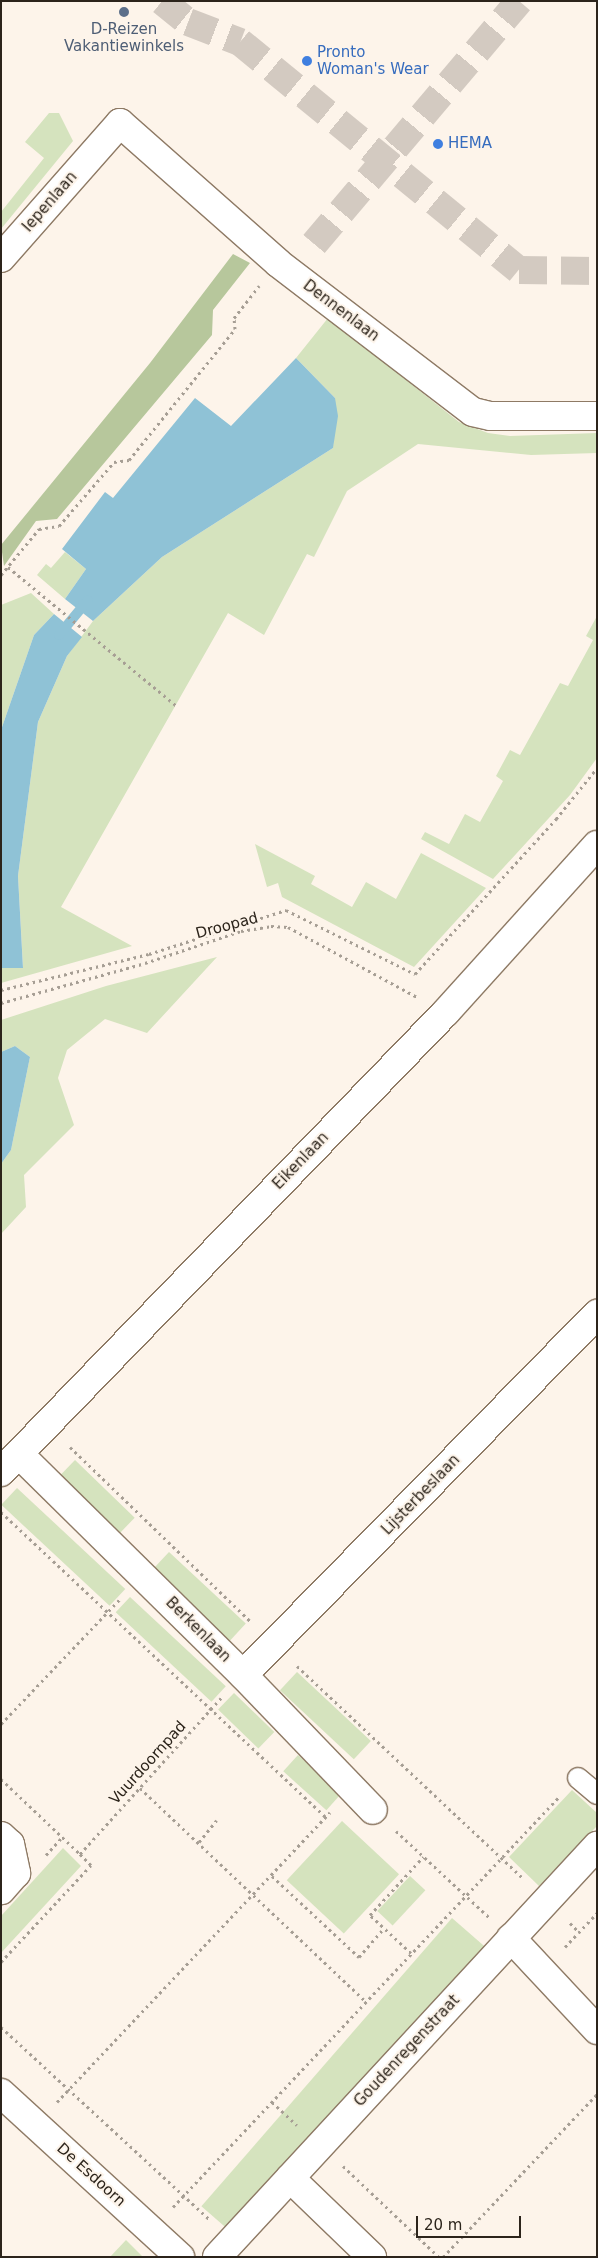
<!DOCTYPE html>
<html>
<head>
<meta charset="utf-8">
<style>
	body { margin:0 }
	#map { position:relative; width:598px; height:2258px; overflow:hidden; background:#fdf4ea; font-family:"DejaVu Sans",sans-serif }
	div>[style] { position:absolute }
	.green>* { inset:0; background:#d5e3be; transform-origin:0 0 }
	.forest>* { inset:0; background:#b7c79c }
	.water>* { inset:0; background:#8fc2d6 }
	.stream>* { height:10px; margin:-5px; padding:0 5px; transform-origin:5px; border-radius:5px; background:#8fc2d6 }
	.street-tunnel>* { height:28px; margin-top:-14px; transform-origin:0; background:repeating-linear-gradient(90deg,#d3cac1 0 28px,transparent 0 42px) }
	.path>* { height:3px; margin-top:-1.5px; transform-origin:0; background:repeating-linear-gradient(90deg,#a69e94 0 2.5px,transparent 0 6.5px) }
	.roads { filter:drop-shadow(1px 0 #8e7a65) drop-shadow(-1px 0 #8e7a65) drop-shadow(0 1px #8e7a65) drop-shadow(0 -1px #8e7a65) }
	.lane>* { height:20px; margin:-10px; padding:0 10px; transform-origin:10px; border-radius:10px; background:#fff }
	.street>* { height:28px; margin:-14px; padding:0 14px; transform-origin:14px; border-radius:14px; background:#fff }
	.dots>* { width:14px; height:14px; translate:-50% -50%; box-sizing:border-box; border:2px solid #fdf4ea; border-radius:50% }
	span { translate:-50% -50%; white-space:nowrap; text-align:center; line-height:1.15; -webkit-text-stroke:4px #fdf4ea; paint-order:stroke }
	.service-label { font-size:15px; color:#4e5e75 }
	.shop-label { font-size:15px; color:#366cbe }
	.left { translate:0 -50%; text-align:left }
	.street-label { font-size:15px; color:#2c241b }
	.frame { position:absolute; inset:0; border:2px solid #2c241b; pointer-events:none }
	.scale { position:absolute; left:416px; top:2216px; width:105px; height:22px; box-sizing:border-box; border:2px solid #2c241b; border-top:0; padding-left:6px; font-size:15px; line-height:18px; white-space:nowrap; color:#2c241b; -webkit-text-stroke:4px #fdf4ea; paint-order:stroke }
</style>
</head>
<body>
<div id="map">
	<div class="green">
		<i style="clip-path:polygon(49px 113px,59px 113px,73px 141px,1px 229px,1px 212px,44px 158px,25px 142px)"></i>
		<i style="clip-path:polygon(328px 318px,459px 422px,488px 433px,510px 436px,597px 433px,597px 453px,531px 455px,418px 444px,347px 491px,314px 557px,307px 554px,264px 635px,228px 613px,61px 907px,132px 946px,1px 983px,1px 968px,23px 967px,18px 876px,38px 722px,67px 656px,93px 621px,162px 557px,333px 448px,335px 398px,296px 358px)"></i>
		<i style="clip-path:polygon(65px 552px,86px 569px,65px 599px,37px 575px,46px 564px,51px 568px)"></i>
		<i style="clip-path:polygon(31px 593px,54px 614px,34px 635px,1px 730px,1px 605px)"></i>
		<i style="clip-path:polygon(597px 616px,597px 758px,570px 795px,493px 879px,421px 839px,425px 832px,449px 844px,465px 814px,480px 822px,503px 781px,496px 776px,510px 750px,520px 755px,560px 683px,568px 686px,593px 640px,586px 636px)"></i>
		<i style="clip-path:polygon(255px 844px,315px 876px,311px 884px,352px 907px,366px 882px,396px 899px,421px 853px,486px 888px,414px 967px,282px 897px,278px 883px,267px 887px)"></i>
		<i style="clip-path:polygon(217px 957px,147px 1033px,105px 1019px,67px 1050px,58px 1078px,74px 1125px,24px 1175px,26px 1207px,1px 1234px,1px 1164px,11px 1150px,30px 1057px,15px 1046px,1px 1052px,1px 1020px,106px 986px)"></i>
		<i style="left:75px;top:1460px;width:83px;height:25px;rotate:44deg"></i>
		<i style="left:17px;top:1488px;width:148px;height:23px;rotate:43deg"></i>
		<i style="left:169px;top:1552px;width:105px;height:25px;rotate:43deg"></i>
		<i style="left:130px;top:1597px;width:131px;height:21px;rotate:43deg"></i>
		<i style="left:297px;top:1672px;width:101px;height:25px;rotate:43deg"></i>
		<i style="left:234px;top:1693px;width:56px;height:23px;rotate:44deg"></i>
		<i style="left:298px;top:1755px;width:58px;height:22px;rotate:42deg"></i>
		<i style="clip-path:polygon(572px 1790px,597px 1813px,597px 1826px,539px 1886px,509px 1857px)"></i>
		<i style="left:342px;top:1821px;width:78px;height:81px;rotate:43deg"></i>
		<i style="clip-path:polygon(63px 1848px,81px 1866px,1px 1953px,1px 1916px)"></i>
		<i style="left:410px;top:1876px;width:21px;height:48px;rotate:43deg"></i>
		<i style="left:452px;top:1918px;width:43px;height:382px;rotate:41deg"></i>
		<i style="clip-path:polygon(126px 2240px,143px 2257px,110px 2257px)"></i>
	</div>
	<div class="forest">
		<i style="clip-path:polygon(233px 254px,250px 263px,213px 310px,212px 335px,57px 519px,36px 521px,4px 566px,1px 545px,150px 363px)"></i>
	</div>
	<div class="water">
		<i style="clip-path:polygon(296px 358px,335px 398px,338px 416px,333px 448px,162px 557px,93px 621px,65px 599px,86px 569px,62px 549px,105px 492px,113px 498px,195px 398px,231px 426px)"></i>
		<i style="clip-path:polygon(54px 614px,82px 637px,67px 656px,38px 722px,18px 876px,23px 968px,1px 968px,1px 730px,34px 635px)"></i>
		<i style="clip-path:polygon(15px 1046px,30px 1057px,11px 1150px,1px 1164px,1px 1052px)"></i>
	</div>
	<div class="stream">
		<i style="left:59px;top:635px;width:45px;rotate:-50.4deg"></i>
	</div>
	<div class="street-tunnel">
		<i style="left:162px;top:1px;width:33px;rotate:39deg"></i>
		<i style="left:188px;top:22px;width:56px;rotate:21deg"></i>
		<i style="left:240px;top:42px;width:360px;rotate:39.3deg"></i>
		<i style="left:519px;top:270px;width:78px;rotate:0.7deg"></i>
		<i style="left:314px;top:244px;width:318px;rotate:-49.8deg"></i>
	</div>
	<div class="path">
		<i style="left:8px;top:567px;width:220px;rotate:39.5deg"></i>
		<i style="left:1px;top:575px;width:60px;rotate:-50.4deg"></i>
		<i style="left:39px;top:529px;width:20px;rotate:-9deg"></i>
		<i style="left:59px;top:526px;width:84px;rotate:-49.3deg"></i>
		<i style="left:114px;top:462px;width:15px;rotate:-8deg"></i>
		<i style="left:129px;top:460px;width:169px;rotate:-51deg"></i>
		<i style="left:235px;top:329px;width:11px;rotate:-95deg"></i>
		<i style="left:234px;top:318px;width:41px;rotate:-52deg"></i>
		<i style="left:1px;top:990px;width:152px;rotate:-13.7deg"></i>
		<i style="left:149px;top:954px;width:144px;rotate:-17.8deg"></i>
		<i style="left:286px;top:910px;width:144px;rotate:26.4deg"></i>
		<i style="left:415px;top:974px;width:210px;rotate:-47.7deg"></i>
		<i style="left:556px;top:819px;width:65px;rotate:-51.2deg"></i>
		<i style="left:1px;top:1003px;width:149px;rotate:-15.5deg"></i>
		<i style="left:145px;top:963px;width:101px;rotate:-18.4deg"></i>
		<i style="left:241px;top:931px;width:30px;rotate:-9deg"></i>
		<i style="left:271px;top:926px;width:17px;rotate:3deg"></i>
		<i style="left:288px;top:927px;width:147px;rotate:28.5deg"></i>
		<i style="left:70px;top:1447px;width:252px;rotate:44deg"></i>
		<i style="left:1px;top:1512px;width:446px;rotate:43.2deg"></i>
		<i style="left:297px;top:1666px;width:311px;rotate:43.2deg"></i>
		<i style="left:1px;top:1724px;width:174px;rotate:-46.4deg"></i>
		<i style="left:1px;top:1779px;width:109px;rotate:43.5deg"></i>
		<i style="left:140px;top:1788px;width:311px;rotate:43.4deg"></i>
		<i style="left:396px;top:1831px;width:127px;rotate:42.8deg"></i>
		<i style="left:199px;top:1842px;width:28px;rotate:-51deg"></i>
		<i style="left:46px;top:1855px;width:24px;rotate:-48deg"></i>
		<i style="left:272px;top:1876px;width:119px;rotate:43deg"></i>
		<i style="left:359px;top:1957px;width:38px;rotate:-49deg"></i>
		<i style="left:570px;top:1923px;width:13px;rotate:45deg"></i>
		<i style="left:565px;top:1947px;width:47px;rotate:-46.7deg"></i>
		<i style="left:411px;top:1953px;width:56px;rotate:-137.2deg"></i>
		<i style="left:370px;top:1915px;width:79px;rotate:-47.6deg"></i>
		<i style="left:1px;top:1962px;width:132px;rotate:-47.1deg"></i>
		<i style="left:91px;top:1865px;width:16px;rotate:-135deg"></i>
		<i style="left:80px;top:1854px;width:212px;rotate:-47.9deg"></i>
		<i style="left:1px;top:2027px;width:284px;rotate:42.7deg"></i>
		<i style="left:57px;top:2102px;width:398px;rotate:-46.7deg"></i>
		<i style="left:272px;top:2102px;width:34px;rotate:43deg"></i>
		<i style="left:343px;top:2166px;width:132px;rotate:43.5deg"></i>
		<i style="left:173px;top:2207px;width:563px;rotate:-46.73deg"></i>
		<i style="left:443px;top:2257px;width:224px;rotate:-46.6deg"></i>
	</div>
	<div class="roads">
		<div class="lane">
			<i style="left:578px;top:1778px;width:25px;rotate:40deg"></i>
		</div>
		<div class="street">
			<i style="left:1px;top:258px;width:180px;rotate:-48.6deg"></i>
			<i style="left:120px;top:123px;width:211px;rotate:41.5deg"></i>
			<i style="left:278px;top:263px;width:245px;rotate:37.4deg"></i>
			<i style="left:473px;top:412px;width:18px;rotate:13deg"></i>
			<i style="left:491px;top:416px;width:106px"></i>
			<i style="left:19px;top:1454px;width:315px;rotate:44.6deg"></i>
			<i style="left:243px;top:1675px;width:187px;rotate:46.1deg"></i>
			<i style="left:1px;top:1472px;width:640px;rotate:-45.95deg"></i>
			<i style="left:446px;top:1012px;width:225px;rotate:-47.9deg"></i>
			<i style="left:243px;top:1675px;width:506px;rotate:-45.56deg"></i>
			<i style="left:1px;top:1836px;width:12px;rotate:42deg"></i>
			<i style="left:10px;top:1844px;width:30px;rotate:78deg"></i>
			<i style="left:16px;top:1873px;width:23px;rotate:131deg"></i>
			<i style="left:511px;top:1938px;width:126px;rotate:46.9deg"></i>
			<i style="left:1px;top:2093px;width:243px;rotate:42.5deg"></i>
			<i style="left:290px;top:2178px;width:114px;rotate:43.9deg"></i>
			<i style="left:217px;top:2257px;width:560px;rotate:-47.24deg"></i>
		</div>
	</div>
	<div class="dots">
		<i style="left:124px;top:12px;background:#5c6f8a"></i>
		<i style="left:307px;top:61px;background:#3f7fe0"></i>
		<i style="left:438px;top:144px;background:#3f7fe0"></i>
	</div>
	<div class="service-label">
		<span style="left:124px;top:38px">D-Reizen<br>Vakantiewinkels</span>
	</div>
	<div class="shop-label">
		<span class="left" style="left:317px;top:61px">Pronto<br>Woman's Wear</span>
		<span class="left" style="left:448px;top:144px">HEMA</span>
	</div>
	<div class="street-label">
		<span style="left:50px;top:202px;rotate:-49deg">Iepenlaan</span>
		<span style="left:341px;top:311px;rotate:37deg">Dennenlaan</span>
		<span style="left:227px;top:926px;rotate:-15deg">Droopad</span>
		<span style="left:301px;top:1161px;rotate:-46deg">Eikenlaan</span>
		<span style="left:421px;top:1495px;rotate:-46deg">Lijsterbeslaan</span>
		<span style="left:198px;top:1630px;rotate:45deg">Berkenlaan</span>
		<span style="left:148px;top:1763px;rotate:-48deg">Vuurdoornpad</span>
		<span style="left:407px;top:2051px;rotate:-47deg">Goudenregenstraat</span>
		<span style="left:91px;top:2175px;rotate:42deg">De Esdoorn</span>
	</div>
	<div class="frame"></div>
	<div class="scale">20 m</div>
</div>
</body>
</html>
